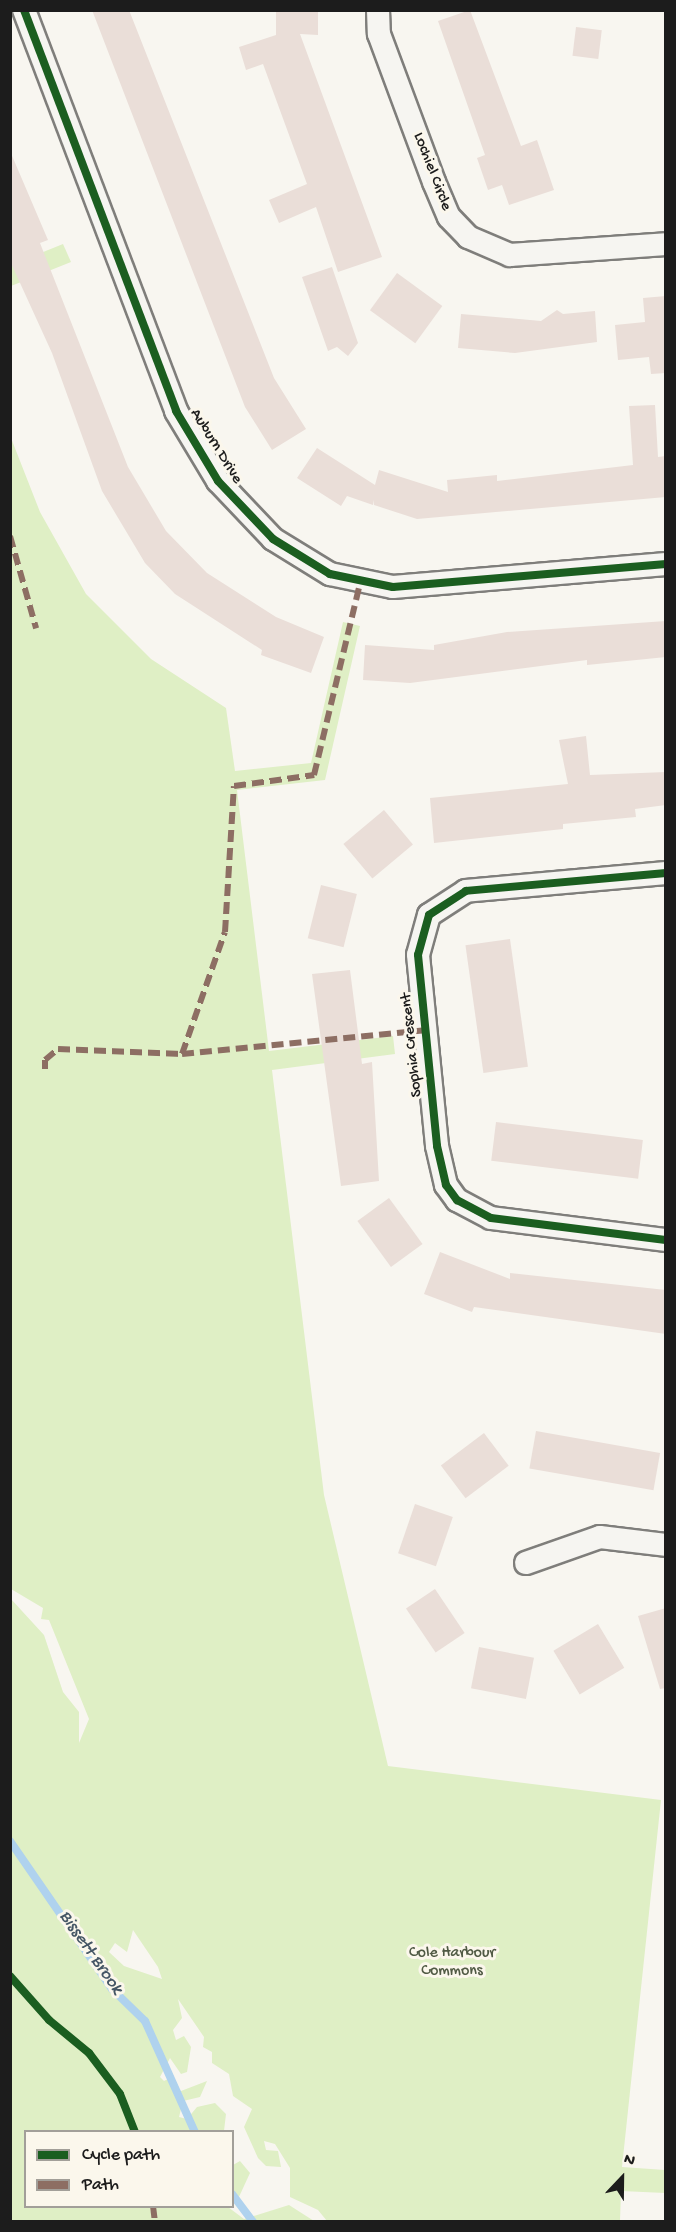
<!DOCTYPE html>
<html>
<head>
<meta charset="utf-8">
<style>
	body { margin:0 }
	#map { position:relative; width:676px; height:2232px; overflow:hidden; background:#f8f6f0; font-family:"Gochi Hand",sans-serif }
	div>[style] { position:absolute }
	.green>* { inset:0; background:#dfefc5 }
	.stream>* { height:8px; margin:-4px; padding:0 4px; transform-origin:4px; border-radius:4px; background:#afd2ee }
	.building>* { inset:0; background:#eaded8; transform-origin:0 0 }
	.roads { filter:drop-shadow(2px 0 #7f7e7b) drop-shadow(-2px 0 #7f7e7b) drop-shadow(0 2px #7f7e7b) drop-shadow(0 -2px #7f7e7b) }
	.minor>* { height:22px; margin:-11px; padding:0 11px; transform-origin:11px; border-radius:11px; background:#f6f5f1 }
	.quiet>* { height:6px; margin-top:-3px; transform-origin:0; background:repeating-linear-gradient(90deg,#8d6e63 0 12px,transparent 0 18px) }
	.cycleway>* { height:8px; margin:-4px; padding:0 4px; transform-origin:4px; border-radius:4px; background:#1b5e20 }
	span { translate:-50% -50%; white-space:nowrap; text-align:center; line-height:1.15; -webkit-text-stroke:6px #fbf7ec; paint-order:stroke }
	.street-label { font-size:16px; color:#1c1c1c }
	.park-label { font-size:16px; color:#505a44 }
	.water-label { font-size:18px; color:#455665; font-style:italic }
	.frame { position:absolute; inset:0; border:12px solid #1c1c1c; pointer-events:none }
	.legend { position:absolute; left:24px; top:2130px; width:210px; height:78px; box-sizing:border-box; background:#fbf7ec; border:2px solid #a29f99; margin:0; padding:8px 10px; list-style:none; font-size:18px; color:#1c1c1c }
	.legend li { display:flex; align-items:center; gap:12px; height:30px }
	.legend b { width:30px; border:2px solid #a29f99 }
	.north { position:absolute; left:592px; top:2148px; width:60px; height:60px; -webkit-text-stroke:4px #fbf7ec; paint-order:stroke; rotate:22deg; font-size:16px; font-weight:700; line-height:24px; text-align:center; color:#1c1c1c }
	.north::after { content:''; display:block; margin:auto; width:21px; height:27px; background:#1c1c1c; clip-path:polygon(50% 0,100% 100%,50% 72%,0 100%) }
</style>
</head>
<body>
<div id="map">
	<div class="green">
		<i style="clip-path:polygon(63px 244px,71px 262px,11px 286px,11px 265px)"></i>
		<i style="clip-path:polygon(evenodd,11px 438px,40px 512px,86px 594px,151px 659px,226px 708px,235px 771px,311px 763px,343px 622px,360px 626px,325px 780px,237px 790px,269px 1051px,393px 1036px,395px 1054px,272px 1070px,324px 1495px,388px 1766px,661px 1800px,622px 2167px,665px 2170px,665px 2193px,621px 2191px,620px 2221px,327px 2221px,318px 2210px,290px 2197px,290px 2168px,275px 2144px,264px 2141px,266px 2150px,278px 2151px,281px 2167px,266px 2166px,258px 2158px,244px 2127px,252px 2109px,233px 2096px,229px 2074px,212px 2063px,212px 2052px,203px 2047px,204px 2037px,178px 1999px,182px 2018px,173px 2030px,176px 2040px,184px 2036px,191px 2047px,187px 2072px,181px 2074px,170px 2058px,160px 2077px,164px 2081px,172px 2077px,173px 2087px,181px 2091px,207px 2081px,200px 2097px,183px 2101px,179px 2117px,187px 2119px,197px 2107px,215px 2103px,226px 2114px,224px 2131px,26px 2132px,26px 2206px,228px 2207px,244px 2219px,289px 2205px,314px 2221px,11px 2221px,11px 1599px,44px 1635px,63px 1692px,79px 1712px,79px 1743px,89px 1719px,49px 1620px,41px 1619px,43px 1608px,11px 1589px,11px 438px,133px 1930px,158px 1967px,162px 1979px,124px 1966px,109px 1952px,115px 1943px,127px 1952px,133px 1930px)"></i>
		<i style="clip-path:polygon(240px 2161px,250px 2173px,238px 2199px,233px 2197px,233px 2165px)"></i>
	</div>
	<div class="stream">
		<i style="left:10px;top:1841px;width:180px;rotate:55.4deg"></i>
		<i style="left:112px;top:1989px;width:46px;rotate:44.1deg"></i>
		<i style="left:145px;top:2021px;width:122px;rotate:65.8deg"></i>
		<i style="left:232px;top:2194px;width:35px;rotate:53deg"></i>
	</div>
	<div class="building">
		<i style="clip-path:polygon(92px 10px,129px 10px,274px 378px,306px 429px,272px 450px,245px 407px)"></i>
		<i style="clip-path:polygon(276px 10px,318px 10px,318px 35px,300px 34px,382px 257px,338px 272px,316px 207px,279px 223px,269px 200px,307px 184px,263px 64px,246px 70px,239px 47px,276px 35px)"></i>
		<i style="clip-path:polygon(470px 10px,521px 146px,537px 140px,554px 190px,509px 205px,502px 185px,488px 190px,477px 158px,485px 155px,438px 21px)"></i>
		<i style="left:576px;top:27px;width:26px;height:29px;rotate:7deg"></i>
		<i style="clip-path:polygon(10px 151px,48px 240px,40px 243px,128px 467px,166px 531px,207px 573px,276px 617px,324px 637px,311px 673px,261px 655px,262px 650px,175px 594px,145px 563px,102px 491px,52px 353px,10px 261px)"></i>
		<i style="clip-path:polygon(332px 267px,358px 343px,348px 356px,337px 347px,328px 351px,302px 277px)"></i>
		<i style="left:397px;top:273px;width:56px;height:46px;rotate:36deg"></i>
		<i style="clip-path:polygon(666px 296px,666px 373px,651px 374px,649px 357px,618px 360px,615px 325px,645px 322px,643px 298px)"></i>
		<i style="clip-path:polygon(557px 310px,563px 314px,595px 311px,597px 342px,515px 353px,458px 348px,461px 314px,541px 321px)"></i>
		<i style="clip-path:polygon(655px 405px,658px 457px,666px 456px,666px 497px,417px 519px,374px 505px,374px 500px,373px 505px,347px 496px,341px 506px,297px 478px,317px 448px,375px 485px,379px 470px,448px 492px,447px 480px,497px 475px,497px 481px,633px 465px,629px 406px)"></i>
		<i style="clip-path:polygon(666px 621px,666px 657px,587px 665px,587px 660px,410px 683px,363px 680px,365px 645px,434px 650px,434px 645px,507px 632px)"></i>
		<i style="clip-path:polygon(586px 736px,590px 775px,666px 772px,666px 805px,635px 809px,636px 817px,563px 824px,563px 829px,434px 843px,430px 798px,568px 784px,559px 740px)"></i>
		<i style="left:384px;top:810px;width:45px;height:53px;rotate:50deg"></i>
		<i style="left:321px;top:885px;width:37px;height:55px;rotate:14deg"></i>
		<i style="left:510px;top:939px;width:129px;height:45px;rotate:82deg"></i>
		<i style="clip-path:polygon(350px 970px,362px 1064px,372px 1062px,379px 1181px,341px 1186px,312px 974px)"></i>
		<i style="left:496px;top:1122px;width:148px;height:39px;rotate:7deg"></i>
		<i style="left:389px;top:1198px;width:57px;height:39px;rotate:54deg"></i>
		<i style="clip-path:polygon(440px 1252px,510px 1279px,510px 1273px,666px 1290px,666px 1334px,474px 1307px,472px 1312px,424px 1294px)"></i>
		<i style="left:536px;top:1431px;width:126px;height:38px;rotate:10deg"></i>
		<i style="left:484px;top:1433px;width:41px;height:54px;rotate:53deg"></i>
		<i style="left:415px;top:1504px;width:40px;height:52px;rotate:19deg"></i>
		<i style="left:435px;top:1589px;width:53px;height:35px;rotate:56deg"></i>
		<i style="clip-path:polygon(666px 1608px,666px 1688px,660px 1689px,638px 1616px)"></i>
		<i style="left:598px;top:1624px;width:51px;height:52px;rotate:59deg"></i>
		<i style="left:479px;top:1647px;width:56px;height:42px;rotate:11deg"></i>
	</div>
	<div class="roads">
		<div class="minor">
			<i style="left:24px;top:10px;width:429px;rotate:69.2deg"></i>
			<i style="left:176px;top:411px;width:82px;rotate:59deg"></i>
			<i style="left:218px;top:481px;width:80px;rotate:46.5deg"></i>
			<i style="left:273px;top:539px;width:67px;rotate:31.6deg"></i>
			<i style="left:330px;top:574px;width:64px;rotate:11.7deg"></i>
			<i style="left:393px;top:587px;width:274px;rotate:-4.8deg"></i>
			<i style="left:378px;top:10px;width:24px;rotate:88deg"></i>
			<i style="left:379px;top:34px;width:158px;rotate:69.6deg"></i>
			<i style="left:434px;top:182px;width:38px;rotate:67deg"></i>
			<i style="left:449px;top:217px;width:28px;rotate:46deg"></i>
			<i style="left:468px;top:237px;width:46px;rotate:23.2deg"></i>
			<i style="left:510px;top:255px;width:156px;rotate:-4deg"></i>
			<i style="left:666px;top:873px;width:201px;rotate:174.9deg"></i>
			<i style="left:466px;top:891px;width:44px;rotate:147deg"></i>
			<i style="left:429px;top:915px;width:41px;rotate:105.4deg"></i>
			<i style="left:418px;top:955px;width:192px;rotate:84.3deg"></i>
			<i style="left:437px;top:1146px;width:40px;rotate:77deg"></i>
			<i style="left:446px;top:1185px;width:19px;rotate:54deg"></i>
			<i style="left:457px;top:1200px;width:38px;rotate:28deg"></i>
			<i style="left:491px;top:1218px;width:176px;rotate:7.2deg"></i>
			<i style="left:526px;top:1563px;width:78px;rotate:-19.4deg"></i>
			<i style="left:600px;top:1537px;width:66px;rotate:6.9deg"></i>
		</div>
	</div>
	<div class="quiet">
		<i style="left:10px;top:536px;width:96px;rotate:74.2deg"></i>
		<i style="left:182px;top:1054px;width:129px;rotate:-70.6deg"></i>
		<i style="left:225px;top:932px;width:146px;rotate:-86.5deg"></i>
		<i style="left:234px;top:786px;width:81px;rotate:-7.8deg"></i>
		<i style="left:314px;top:775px;width:197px;rotate:-76.5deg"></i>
		<i style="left:45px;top:1069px;width:9px;rotate:-90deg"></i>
		<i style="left:45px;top:1060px;width:17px;rotate:-40deg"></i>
		<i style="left:58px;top:1049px;width:124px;rotate:2.3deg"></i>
		<i style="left:182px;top:1054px;width:244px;rotate:-5.6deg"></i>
		<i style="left:153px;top:2206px;width:16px;rotate:83deg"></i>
	</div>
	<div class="cycleway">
		<i style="left:24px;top:10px;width:429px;rotate:69.2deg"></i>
		<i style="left:176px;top:411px;width:82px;rotate:59deg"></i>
		<i style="left:218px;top:481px;width:80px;rotate:46.5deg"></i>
		<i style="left:273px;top:539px;width:67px;rotate:31.6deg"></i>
		<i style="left:330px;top:574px;width:64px;rotate:11.7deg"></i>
		<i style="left:393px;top:587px;width:274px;rotate:-4.8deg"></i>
		<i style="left:666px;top:873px;width:201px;rotate:174.9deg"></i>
		<i style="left:466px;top:891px;width:44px;rotate:147deg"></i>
		<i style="left:429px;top:915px;width:41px;rotate:105.4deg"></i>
		<i style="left:418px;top:955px;width:192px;rotate:84.3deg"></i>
		<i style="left:437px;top:1146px;width:40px;rotate:77deg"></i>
		<i style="left:446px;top:1185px;width:19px;rotate:54deg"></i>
		<i style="left:457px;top:1200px;width:38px;rotate:28deg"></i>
		<i style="left:491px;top:1218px;width:176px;rotate:7.2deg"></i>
		<i style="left:10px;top:1976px;width:59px;rotate:48.4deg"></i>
		<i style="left:49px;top:2020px;width:52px;rotate:39.5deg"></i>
		<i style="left:89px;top:2053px;width:51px;rotate:52.9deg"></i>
		<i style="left:120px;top:2094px;width:41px;rotate:68.5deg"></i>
	</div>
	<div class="street-label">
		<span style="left:431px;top:172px;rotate:69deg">Lochiel Circle</span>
		<span style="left:215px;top:447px;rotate:58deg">Auburn Drive</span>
		<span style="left:413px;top:1045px;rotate:-96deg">Sophia Crescent</span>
	</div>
	<div class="park-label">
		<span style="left:452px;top:1963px">Cole Harbour<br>Commons</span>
	</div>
	<div class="water-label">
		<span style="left:90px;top:1953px;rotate:55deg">Bissett Brook</span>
	</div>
	<div class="frame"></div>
	<ul class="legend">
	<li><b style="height:8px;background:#1b5e20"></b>Cycle path</li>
	<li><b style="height:8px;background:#8d6e63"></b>Path</li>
	</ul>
	<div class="north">N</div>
</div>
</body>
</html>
